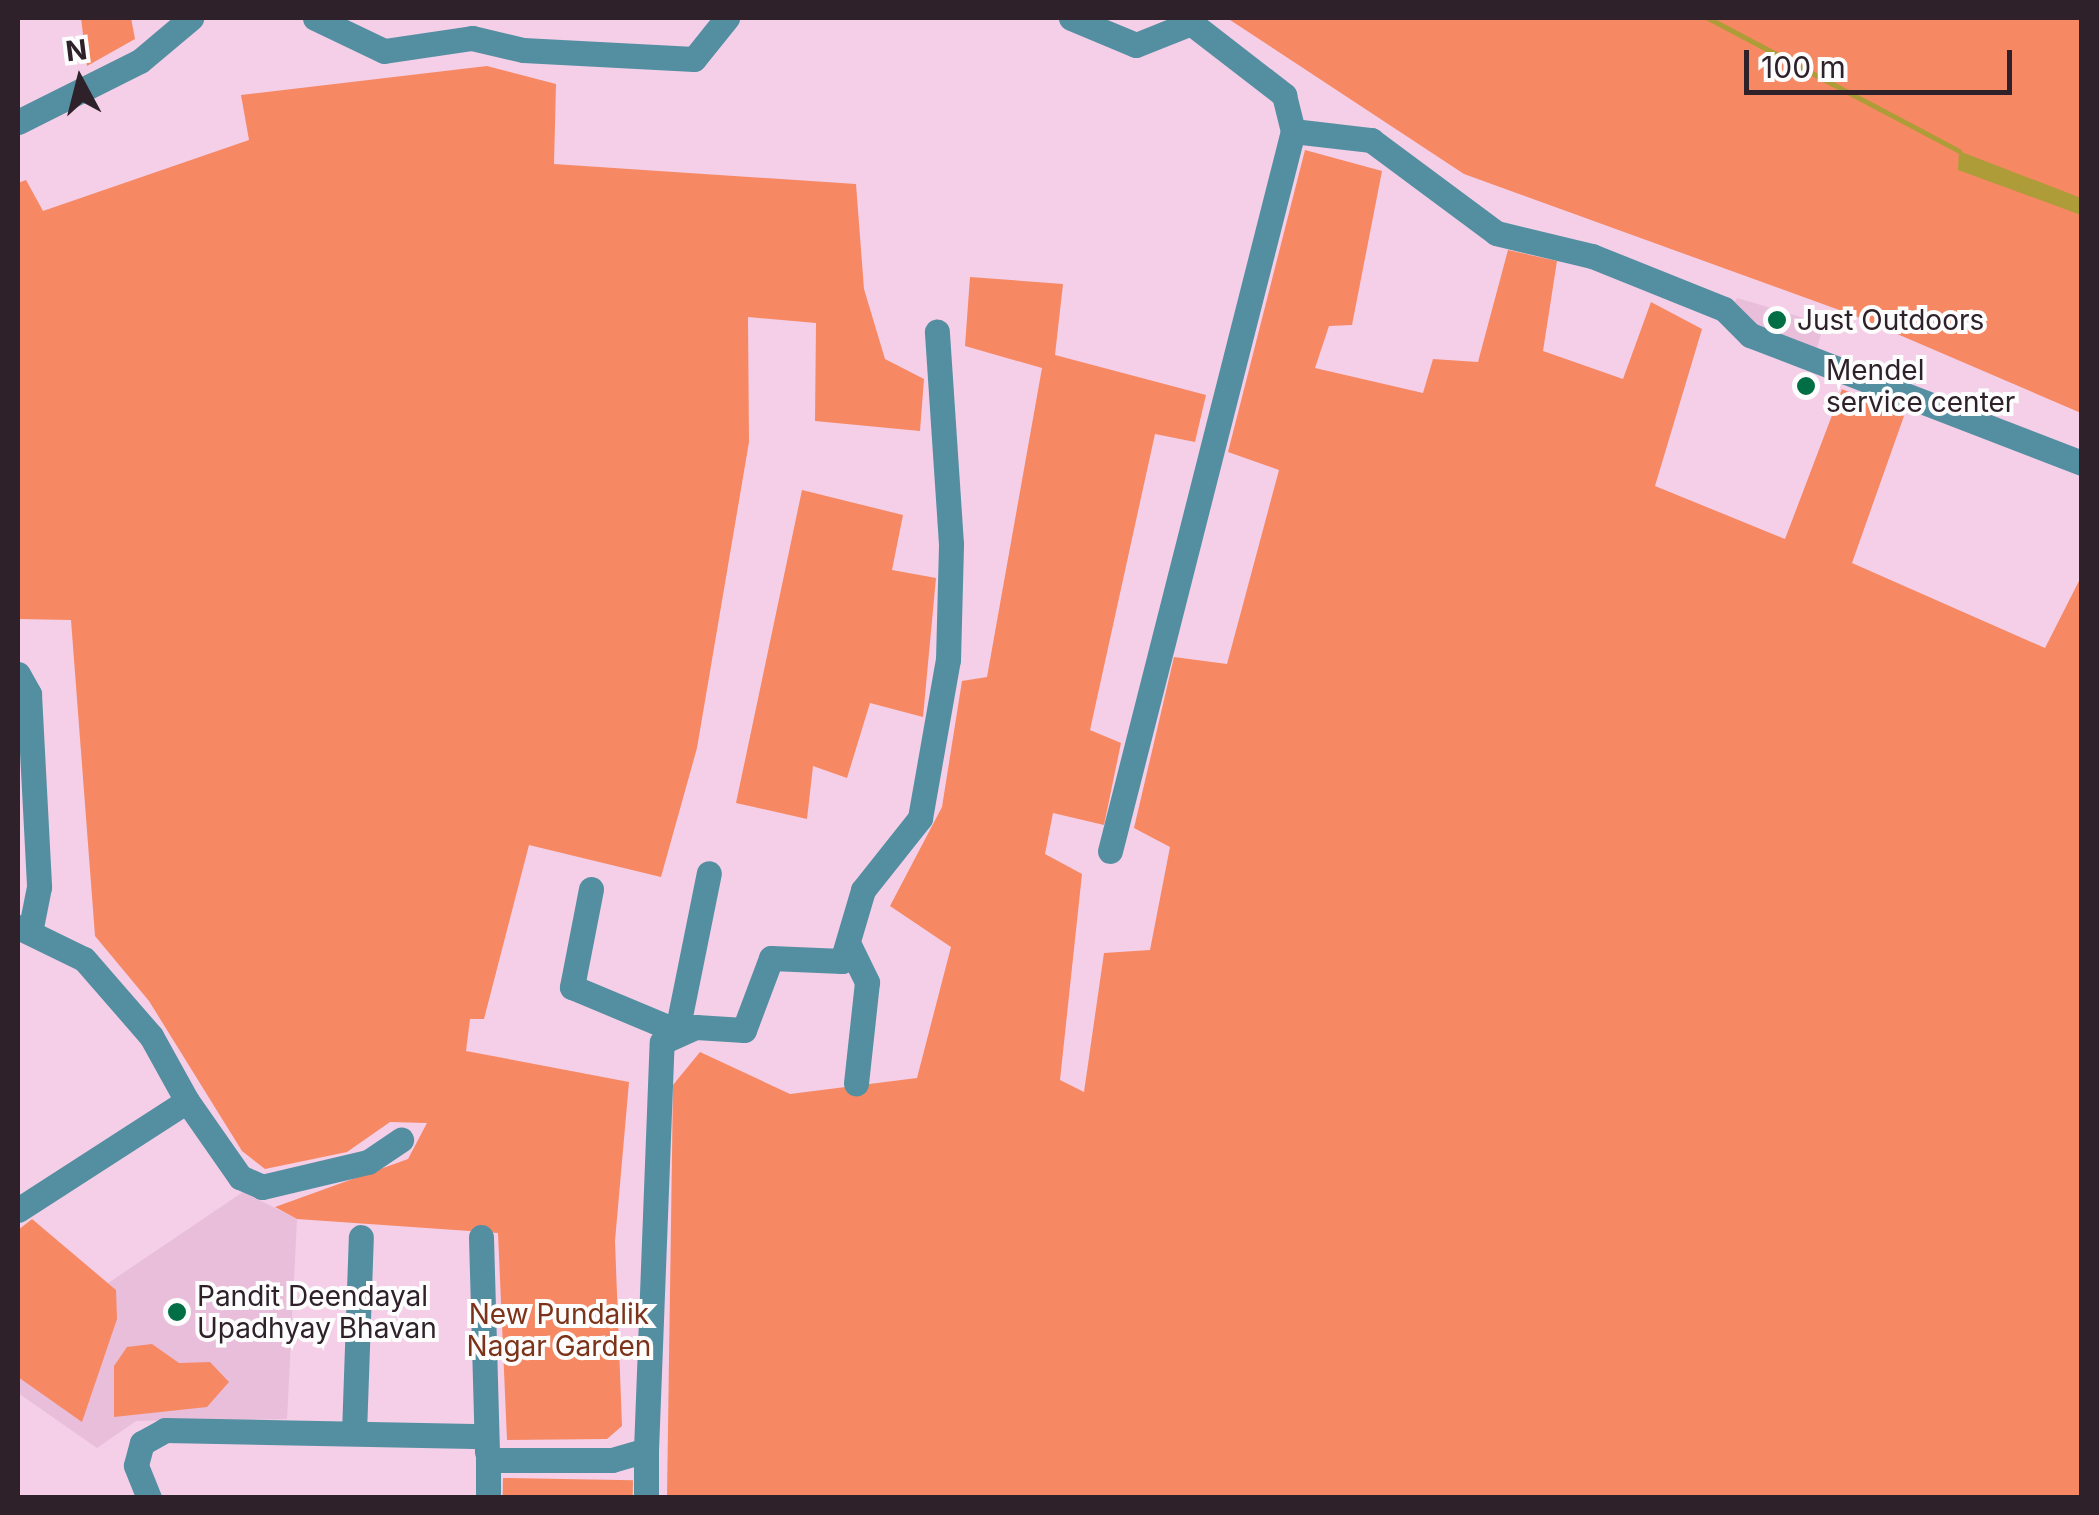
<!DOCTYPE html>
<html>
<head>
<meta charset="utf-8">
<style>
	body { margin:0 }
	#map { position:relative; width:2099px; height:1515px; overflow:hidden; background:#f4cfe7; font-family:Inter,sans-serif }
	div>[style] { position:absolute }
	.built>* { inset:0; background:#e8beda }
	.green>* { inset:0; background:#f68963; transform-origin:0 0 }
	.water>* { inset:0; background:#ad9c37 }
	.stream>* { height:5px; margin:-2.5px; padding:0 2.5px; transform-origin:2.5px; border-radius:2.5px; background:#ad9c37 }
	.minor>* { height:25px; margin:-12.5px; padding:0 12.5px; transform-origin:12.5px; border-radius:12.5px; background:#538fa1 }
	.dots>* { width:28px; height:28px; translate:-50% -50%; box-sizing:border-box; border:5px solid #fdfdfd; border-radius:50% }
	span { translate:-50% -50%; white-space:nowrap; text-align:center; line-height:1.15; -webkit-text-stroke:8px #fdfdfd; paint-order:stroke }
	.poi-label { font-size:28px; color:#2f212a }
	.left { translate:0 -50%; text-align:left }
	.park-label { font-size:28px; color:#7c3319 }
	.frame { position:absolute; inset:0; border:20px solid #2f212a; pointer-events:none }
	.north { position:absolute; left:30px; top:30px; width:100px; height:100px; -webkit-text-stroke:8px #fdfdfd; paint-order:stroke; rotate:353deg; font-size:28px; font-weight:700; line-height:40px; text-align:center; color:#2f212a }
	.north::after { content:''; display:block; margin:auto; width:35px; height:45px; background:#2f212a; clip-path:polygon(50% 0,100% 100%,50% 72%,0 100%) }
	.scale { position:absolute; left:1744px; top:50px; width:268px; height:45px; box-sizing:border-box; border:5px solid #2f212a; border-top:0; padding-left:12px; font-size:30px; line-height:35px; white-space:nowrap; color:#2f212a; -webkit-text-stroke:8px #fdfdfd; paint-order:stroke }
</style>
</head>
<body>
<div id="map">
	<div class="built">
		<i style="clip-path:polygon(1737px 298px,1824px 324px,1815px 355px,1761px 333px,1731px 307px)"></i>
		<i style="clip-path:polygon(243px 1192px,297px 1219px,287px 1419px,136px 1421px,97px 1448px,18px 1393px,18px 1344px)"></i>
	</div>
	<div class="green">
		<i style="clip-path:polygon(81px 18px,131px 18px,135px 39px,87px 66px)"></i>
		<i style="clip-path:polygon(1227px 18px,2081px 18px,2081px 198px,2062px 196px,2081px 215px,2081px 413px,1853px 315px,1464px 174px)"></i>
		<i style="clip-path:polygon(487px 66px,556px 84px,554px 164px,856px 184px,864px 289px,885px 359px,924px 379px,920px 431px,815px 421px,816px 323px,748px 317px,749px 442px,697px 748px,661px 877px,529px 845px,484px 1019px,470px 1019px,466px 1051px,629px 1082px,615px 1241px,622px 1426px,607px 1439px,507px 1440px,498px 1233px,297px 1219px,275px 1207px,408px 1159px,427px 1123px,390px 1122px,347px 1152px,265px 1169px,242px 1151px,149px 1001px,95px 936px,71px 620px,18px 619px,18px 183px,26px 180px,43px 211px,249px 140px,241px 95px)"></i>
		<i style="clip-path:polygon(1305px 150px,1382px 171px,1352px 325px,1329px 326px,1315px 368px,1423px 393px,1433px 359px,1478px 362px,1508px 250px,1557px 261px,1543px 351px,1623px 379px,1651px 302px,1702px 329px,1655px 486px,1785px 539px,1842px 389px,1904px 416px,1852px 563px,2045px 648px,2081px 577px,2081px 1497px,667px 1498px,673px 1085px,700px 1052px,790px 1094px,917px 1078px,951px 947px,890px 906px,942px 807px,962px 681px,987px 677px,1042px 368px,965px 346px,970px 277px,1063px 284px,1055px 355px,1206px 395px,1195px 442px,1155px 434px,1090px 730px,1121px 743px,1104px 825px,1053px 813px,1045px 854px,1082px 874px,1060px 1080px,1084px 1092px,1104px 953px,1150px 950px,1170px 847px,1134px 828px,1174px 657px,1227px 664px,1279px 470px,1228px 452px)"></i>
		<i style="clip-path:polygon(802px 490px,903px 515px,892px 570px,936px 578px,923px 717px,870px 703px,847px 778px,813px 766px,807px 819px,736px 803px)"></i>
		<i style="clip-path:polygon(32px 1219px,116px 1290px,117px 1319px,82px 1422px,18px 1377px,18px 1230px)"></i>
		<i style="clip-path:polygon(152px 1344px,179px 1363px,210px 1362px,229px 1382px,207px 1407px,114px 1417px,114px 1366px,127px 1347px)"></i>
		<i style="left:503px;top:1478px;width:130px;height:19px;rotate:1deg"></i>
	</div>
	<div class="water">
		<i style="clip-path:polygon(1959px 151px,2081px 198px,2081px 215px,1958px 170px)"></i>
	</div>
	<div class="stream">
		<i style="left:1708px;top:18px;width:284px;rotate:27.9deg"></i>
	</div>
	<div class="minor">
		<i style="left:315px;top:18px;width:76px;rotate:25.6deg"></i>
		<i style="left:384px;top:51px;width:89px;rotate:-8.4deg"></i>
		<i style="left:472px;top:38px;width:52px;rotate:13.2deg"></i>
		<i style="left:523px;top:50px;width:171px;rotate:3deg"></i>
		<i style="left:694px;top:59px;width:53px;rotate:-51.2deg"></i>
		<i style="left:1071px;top:18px;width:70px;rotate:22.6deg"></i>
		<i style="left:1136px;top:45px;width:59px;rotate:-21.8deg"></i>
		<i style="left:1191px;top:23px;width:118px;rotate:37.7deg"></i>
		<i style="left:1284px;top:95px;width:37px;rotate:76deg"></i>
		<i style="left:1293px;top:131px;width:79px;rotate:6.6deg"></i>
		<i style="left:1371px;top:140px;width:156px;rotate:36.6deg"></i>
		<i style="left:1496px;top:233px;width:99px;rotate:13.5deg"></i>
		<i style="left:1592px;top:256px;width:142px;rotate:21.9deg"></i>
		<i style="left:1724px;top:309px;width:37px;rotate:45deg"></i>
		<i style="left:1750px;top:335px;width:356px;rotate:21.1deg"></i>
		<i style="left:18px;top:122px;width:136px;rotate:-26.6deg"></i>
		<i style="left:140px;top:61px;width:67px;rotate:-40.1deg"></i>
		<i style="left:18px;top:674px;width:23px;rotate:61deg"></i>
		<i style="left:29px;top:694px;width:193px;rotate:87deg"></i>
		<i style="left:39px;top:887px;width:41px;rotate:101.3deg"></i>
		<i style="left:1110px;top:851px;width:743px;rotate:-75.74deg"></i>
		<i style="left:591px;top:889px;width:100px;rotate:101deg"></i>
		<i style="left:572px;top:987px;width:114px;rotate:22.7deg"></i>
		<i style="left:677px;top:1031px;width:161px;rotate:-78.6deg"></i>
		<i style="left:18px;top:927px;width:73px;rotate:25.9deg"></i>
		<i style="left:84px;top:959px;width:102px;rotate:49deg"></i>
		<i style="left:151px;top:1036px;width:74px;rotate:61deg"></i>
		<i style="left:850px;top:947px;width:39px;rotate:64deg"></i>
		<i style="left:867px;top:982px;width:102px;rotate:96.2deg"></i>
		<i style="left:18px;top:1210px;width:201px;rotate:-32.8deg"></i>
		<i style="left:187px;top:1101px;width:93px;rotate:55.1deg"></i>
		<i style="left:240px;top:1177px;width:24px;rotate:24deg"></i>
		<i style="left:262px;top:1187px;width:109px;rotate:-13.3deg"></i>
		<i style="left:368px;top:1162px;width:40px;rotate:-34deg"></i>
		<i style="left:481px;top:1237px;width:215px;rotate:88.4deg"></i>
		<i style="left:354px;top:1433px;width:196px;rotate:-88deg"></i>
		<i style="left:646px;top:1450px;width:48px;rotate:90deg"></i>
		<i style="left:149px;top:1498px;width:35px;rotate:-112deg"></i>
		<i style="left:136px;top:1465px;width:23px;rotate:-75deg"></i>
		<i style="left:142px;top:1443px;width:26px;rotate:-29deg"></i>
		<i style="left:165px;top:1430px;width:321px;rotate:1.1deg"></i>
		<i style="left:488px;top:1498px;width:38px;rotate:-90deg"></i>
		<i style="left:488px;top:1460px;width:124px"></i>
		<i style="left:612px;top:1460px;width:35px;rotate:-16deg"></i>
		<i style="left:646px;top:1450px;width:408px;rotate:-87.8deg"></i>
		<i style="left:662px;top:1042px;width:37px;rotate:-24deg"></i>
		<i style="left:696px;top:1027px;width:48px;rotate:3.6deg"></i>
		<i style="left:744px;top:1030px;width:77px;rotate:-69.4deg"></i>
		<i style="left:771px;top:958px;width:71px;rotate:2.4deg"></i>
		<i style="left:842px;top:961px;width:74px;rotate:-73.5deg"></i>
		<i style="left:863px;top:890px;width:92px;rotate:-51.6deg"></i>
		<i style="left:920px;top:818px;width:160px;rotate:-80deg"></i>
		<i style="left:948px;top:660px;width:116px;rotate:-88.5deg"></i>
		<i style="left:951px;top:544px;width:213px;rotate:-93.8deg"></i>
	</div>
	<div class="dots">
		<i style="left:1777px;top:320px;background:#016e46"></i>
		<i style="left:1806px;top:386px;background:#016e46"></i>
		<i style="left:177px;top:1312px;background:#016e46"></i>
	</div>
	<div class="poi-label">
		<span class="left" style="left:1797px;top:320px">Just Outdoors</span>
		<span class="left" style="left:1826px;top:386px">Mendel<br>service center</span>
		<span class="left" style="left:197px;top:1312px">Pandit Deendayal<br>Upadhyay Bhavan</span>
	</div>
	<div class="park-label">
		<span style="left:559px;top:1330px">New Pundalik<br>Nagar Garden</span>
	</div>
	<div class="frame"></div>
	<div class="north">N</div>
	<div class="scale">100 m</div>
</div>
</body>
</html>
